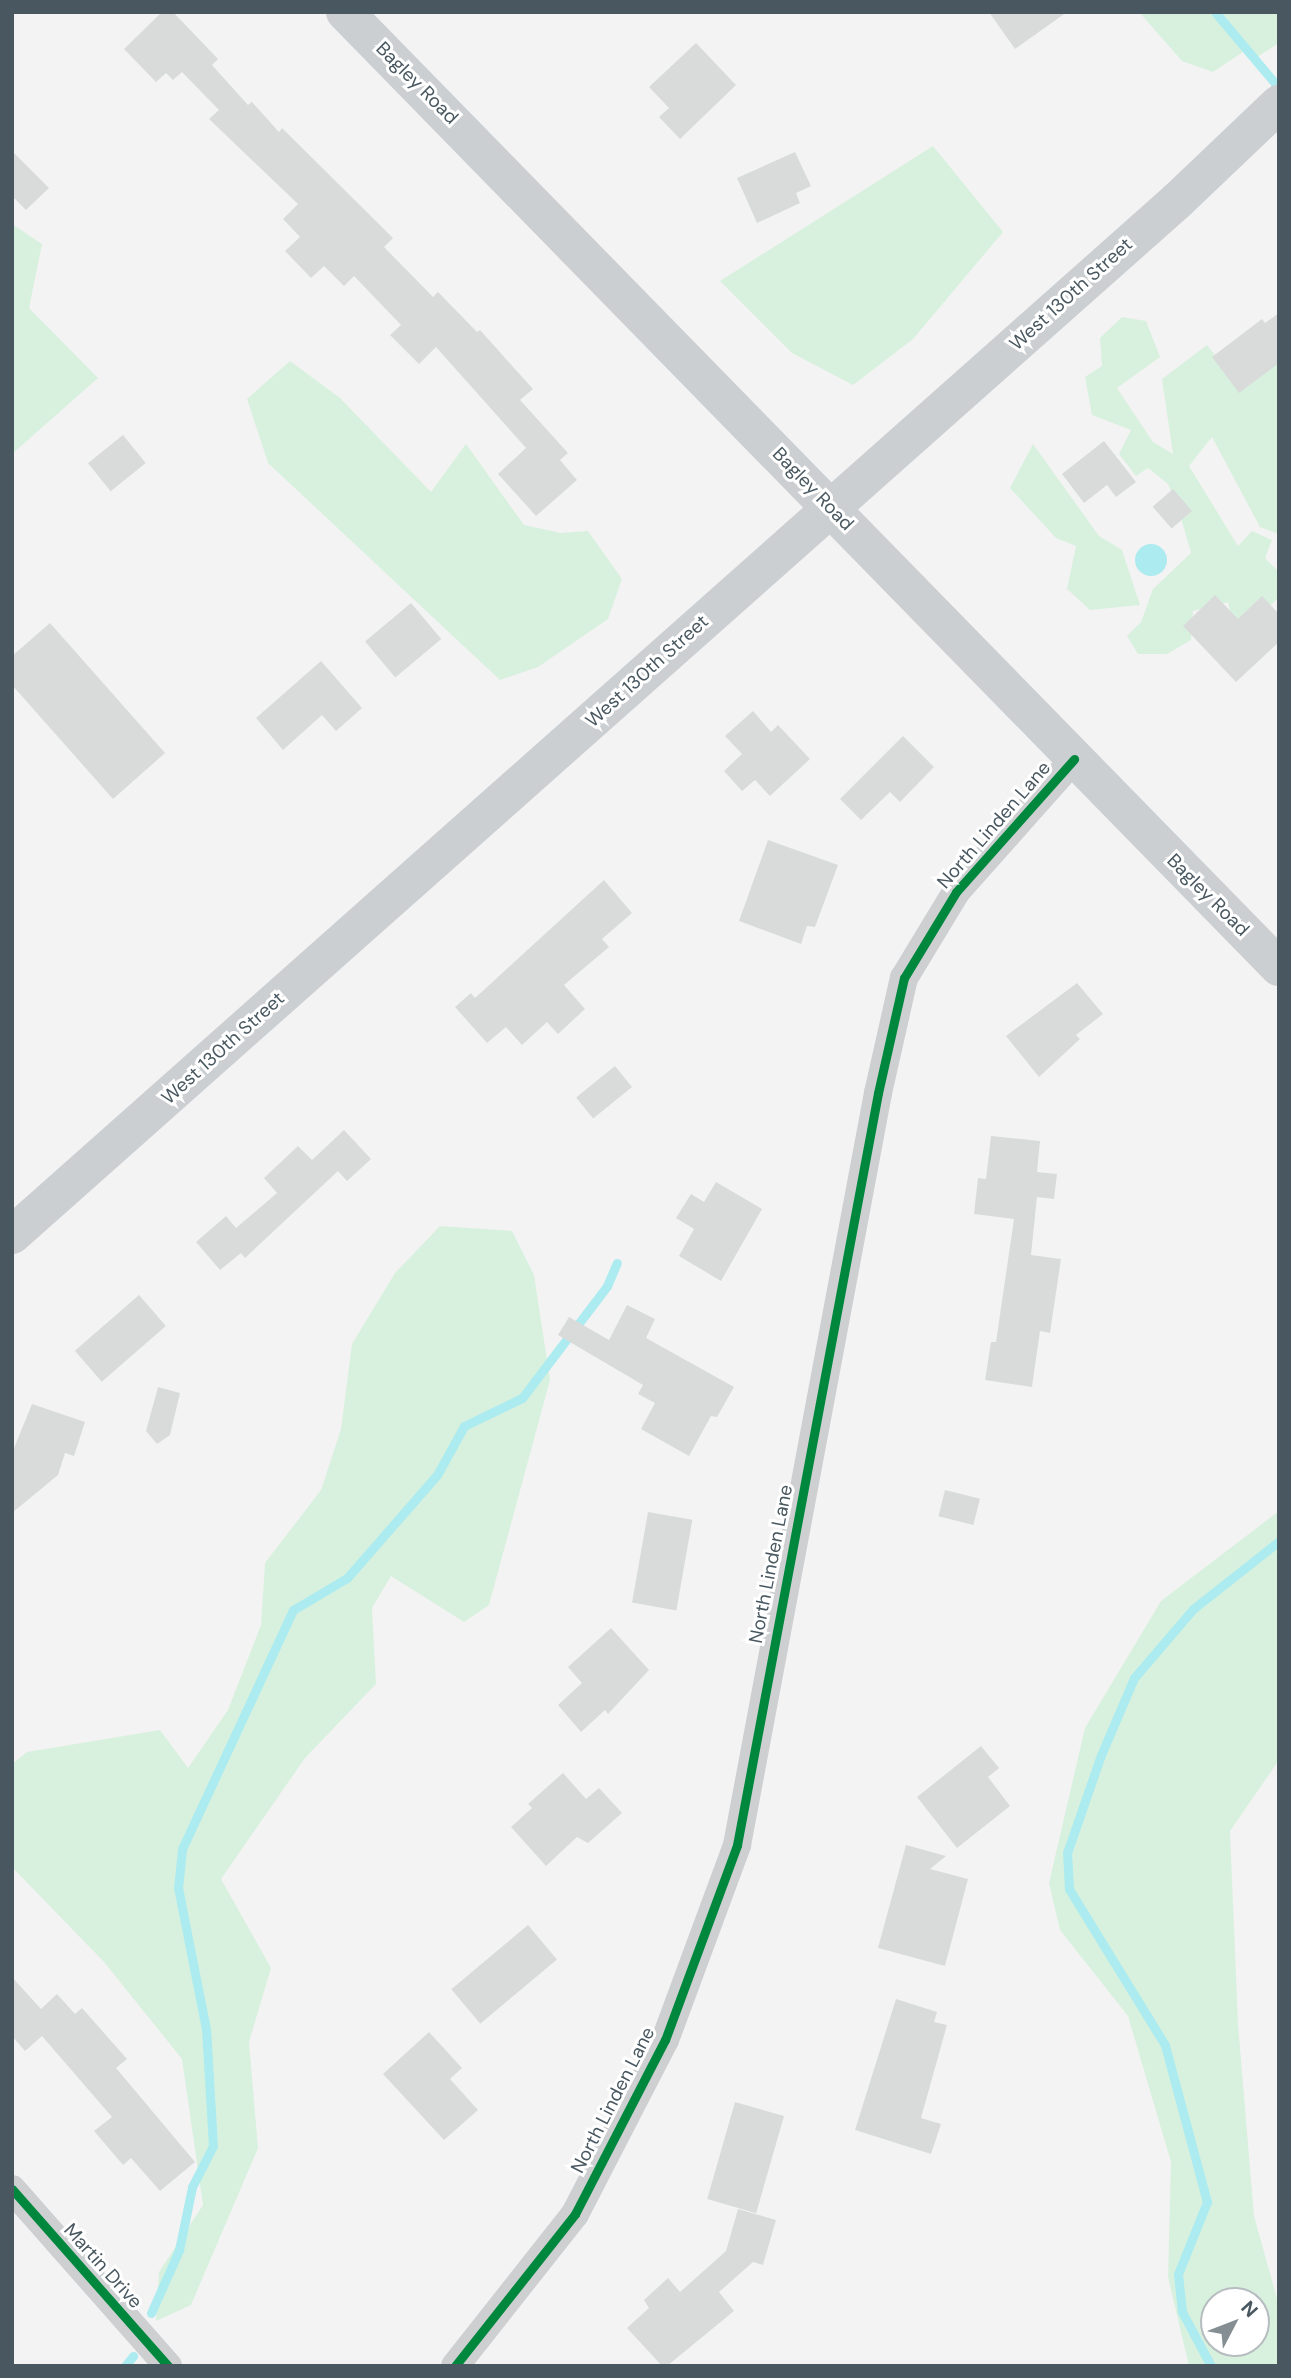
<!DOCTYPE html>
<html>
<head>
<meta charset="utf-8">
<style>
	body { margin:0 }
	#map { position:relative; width:1291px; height:2378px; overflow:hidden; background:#f3f3f3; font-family:"DM Sans",sans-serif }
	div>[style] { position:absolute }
	.green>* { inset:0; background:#d8f1de }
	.water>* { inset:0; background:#acebef }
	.round { border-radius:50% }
	.stream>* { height:9px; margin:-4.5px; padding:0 4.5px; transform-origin:4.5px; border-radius:4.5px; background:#acebef }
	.building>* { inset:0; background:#d9dbdb; transform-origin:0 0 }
	.minor>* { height:28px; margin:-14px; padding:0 14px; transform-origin:14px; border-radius:14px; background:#cdcfd1 }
	.secondary>* { height:38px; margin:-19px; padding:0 19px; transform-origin:19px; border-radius:19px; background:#cccfd2 }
	.cycleway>* { height:9px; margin:-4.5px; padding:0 4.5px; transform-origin:4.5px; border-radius:4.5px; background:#00873e }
	span { translate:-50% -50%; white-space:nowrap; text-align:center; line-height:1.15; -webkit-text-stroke:6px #fff; paint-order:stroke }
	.street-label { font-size:19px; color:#495860 }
	.frame { position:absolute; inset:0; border:14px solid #495860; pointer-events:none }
	.north { position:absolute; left:1200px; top:2287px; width:70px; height:70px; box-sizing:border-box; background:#fff; border:2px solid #b6bcbf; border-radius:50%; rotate:48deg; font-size:19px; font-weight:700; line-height:28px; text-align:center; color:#495860 }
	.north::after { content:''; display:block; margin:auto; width:24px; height:32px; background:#848e93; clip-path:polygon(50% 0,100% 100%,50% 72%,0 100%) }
</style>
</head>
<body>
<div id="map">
	<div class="green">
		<i style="clip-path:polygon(1139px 12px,1279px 12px,1279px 43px,1254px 59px,1246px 50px,1213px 72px,1182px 61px)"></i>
		<i style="clip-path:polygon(933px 146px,1003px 232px,913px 339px,853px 385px,792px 353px,720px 281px)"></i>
		<i style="clip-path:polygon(12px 224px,42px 244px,29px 308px,98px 378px,12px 454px)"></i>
		<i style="clip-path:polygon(1122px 317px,1146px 321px,1160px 357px,1117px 388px,1153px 442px,1173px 454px,1162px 379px,1207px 345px,1229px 373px,1279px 362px,1279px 534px,1260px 527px,1212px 437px,1189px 466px,1238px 546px,1252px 531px,1272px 540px,1265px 558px,1279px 572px,1279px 597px,1248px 628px,1232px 620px,1228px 602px,1193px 611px,1191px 640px,1167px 654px,1138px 654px,1127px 636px,1141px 622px,1153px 589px,1191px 553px,1178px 507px,1168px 484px,1148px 468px,1136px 476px,1119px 454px,1131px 430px,1092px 415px,1085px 377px,1102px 366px,1100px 338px)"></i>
		<i style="clip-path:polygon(290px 361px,340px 398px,431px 492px,466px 444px,524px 525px,561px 533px,588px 531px,622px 579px,608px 619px,538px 667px,500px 680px,268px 463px,247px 399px)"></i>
		<i style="clip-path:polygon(1033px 444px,1099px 536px,1122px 550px,1140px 605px,1090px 610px,1067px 589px,1076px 546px,1056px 538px,1010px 488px)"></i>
		<i style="clip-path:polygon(440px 1226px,512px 1231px,534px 1275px,550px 1380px,489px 1605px,464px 1622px,391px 1576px,372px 1608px,376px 1684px,305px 1758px,221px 1879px,271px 1968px,249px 2042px,258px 2148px,191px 2305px,156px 2321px,159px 2272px,203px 2205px,182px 2059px,104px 1962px,12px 1867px,12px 1764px,27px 1752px,160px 1730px,188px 1768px,228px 1710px,261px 1625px,265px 1563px,321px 1490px,341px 1429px,352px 1344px,395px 1273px)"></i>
		<i style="clip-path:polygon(evenodd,1279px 1511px,1279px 1760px,1230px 1831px,1238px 2024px,1254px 2216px,1279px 2306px,1279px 2366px,1189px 2366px,1168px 2277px,1171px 2162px,1128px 2016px,1060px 1930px,1049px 1883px,1085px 1728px,1161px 1601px,1279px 1511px,1214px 2301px,1256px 2301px,1256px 2343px,1214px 2343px,1214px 2301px)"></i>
	</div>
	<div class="water">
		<i class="round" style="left:1135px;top:544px;width:32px;height:32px"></i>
	</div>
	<div class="stream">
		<i style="left:1215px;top:12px;width:99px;rotate:49.9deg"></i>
		<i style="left:151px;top:2313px;width:69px;rotate:-66deg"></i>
		<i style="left:179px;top:2250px;width:64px;rotate:-78.3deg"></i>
		<i style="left:192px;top:2187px;width:46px;rotate:-62.9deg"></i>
		<i style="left:213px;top:2146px;width:117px;rotate:-93.4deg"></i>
		<i style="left:206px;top:2029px;width:144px;rotate:-101.2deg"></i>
		<i style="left:178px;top:1888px;width:39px;rotate:-84deg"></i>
		<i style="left:182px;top:1849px;width:264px;rotate:-65.1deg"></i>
		<i style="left:293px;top:1610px;width:63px;rotate:-30.7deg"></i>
		<i style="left:347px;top:1578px;width:137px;rotate:-48.9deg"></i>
		<i style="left:437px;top:1475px;width:56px;rotate:-61.1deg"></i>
		<i style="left:464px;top:1426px;width:64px;rotate:-25.8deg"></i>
		<i style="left:522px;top:1398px;width:141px;rotate:-52.8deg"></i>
		<i style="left:607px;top:1286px;width:25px;rotate:-67deg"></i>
		<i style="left:125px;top:2366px;width:13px;rotate:-51deg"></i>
		<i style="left:1211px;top:2366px;width:61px;rotate:-118.2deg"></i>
		<i style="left:1182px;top:2312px;width:38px;rotate:-96deg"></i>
		<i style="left:1178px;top:2274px;width:78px;rotate:-68.1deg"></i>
		<i style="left:1207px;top:2202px;width:163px;rotate:-105deg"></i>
		<i style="left:1165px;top:2045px;width:183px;rotate:-121.6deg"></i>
		<i style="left:1069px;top:1889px;width:36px;rotate:-93deg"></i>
		<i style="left:1067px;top:1853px;width:104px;rotate:-70.9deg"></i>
		<i style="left:1101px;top:1755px;width:84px;rotate:-66.8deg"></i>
		<i style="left:1134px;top:1678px;width:91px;rotate:-49.5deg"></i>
		<i style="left:1193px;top:1609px;width:110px;rotate:-38.3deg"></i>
	</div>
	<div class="building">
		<i style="clip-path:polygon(162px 12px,173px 12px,218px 59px,212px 65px,248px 105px,252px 102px,279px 132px,282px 128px,393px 238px,384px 247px,433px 297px,438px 292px,477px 332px,480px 330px,533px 389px,520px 400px,568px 453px,560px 460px,577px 480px,536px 516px,498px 474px,526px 448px,436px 347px,419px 364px,390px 335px,401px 325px,354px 276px,344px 286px,324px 266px,311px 278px,285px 251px,300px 237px,283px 219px,298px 204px,209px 119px,219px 110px,182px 72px,173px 80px,166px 73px,156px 82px,124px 49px)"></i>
		<i style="clip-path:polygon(989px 12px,1067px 12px,1015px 49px)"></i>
		<i style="clip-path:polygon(696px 43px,736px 85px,680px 139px,659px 117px,669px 108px,649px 87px)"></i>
		<i style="clip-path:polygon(12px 151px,49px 188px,26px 210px,12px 196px)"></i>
		<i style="clip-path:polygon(795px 152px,811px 186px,796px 193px,800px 203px,757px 223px,737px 178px)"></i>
		<i style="clip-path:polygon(1279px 313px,1279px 363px,1239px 393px,1212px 357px,1262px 319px,1265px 323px)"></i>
		<i style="left:123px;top:435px;width:36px;height:45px;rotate:51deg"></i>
		<i style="clip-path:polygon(1104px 441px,1136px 482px,1116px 497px,1107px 485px,1084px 503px,1062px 474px)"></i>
		<i style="left:1173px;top:489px;width:29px;height:27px;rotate:49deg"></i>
		<i style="clip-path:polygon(1215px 595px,1238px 619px,1262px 596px,1279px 614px,1279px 642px,1236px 682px,1183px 626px)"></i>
		<i style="left:411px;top:603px;width:47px;height:60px;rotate:50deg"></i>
		<i style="clip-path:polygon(50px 623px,165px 753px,113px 799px,12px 685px,12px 656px)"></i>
		<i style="clip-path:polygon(321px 661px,362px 708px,336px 731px,322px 715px,283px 750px,256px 718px)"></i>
		<i style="clip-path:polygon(753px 711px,771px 732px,778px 725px,810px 759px,770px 796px,755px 780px,742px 791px,724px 771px,742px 754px,725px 736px)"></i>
		<i style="clip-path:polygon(903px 736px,934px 767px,900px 802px,890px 792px,861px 820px,840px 799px)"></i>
		<i style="clip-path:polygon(768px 840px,838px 865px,815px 927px,807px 926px,801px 944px,739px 921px)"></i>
		<i style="clip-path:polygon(604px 880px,632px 913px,602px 939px,609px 947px,564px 985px,585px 1009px,558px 1034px,547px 1022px,522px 1045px,506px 1027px,487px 1043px,455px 1007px,471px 993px,475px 998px)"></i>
		<i style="clip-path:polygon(1077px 983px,1103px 1014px,1076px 1035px,1080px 1039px,1039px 1077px,1006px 1036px)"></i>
		<i style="left:615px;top:1066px;width:27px;height:50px;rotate:51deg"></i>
		<i style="clip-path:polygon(344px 1130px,371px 1159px,347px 1181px,338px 1171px,245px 1258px,241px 1253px,220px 1270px,196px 1242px,226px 1216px,236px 1228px,277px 1193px,264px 1178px,298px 1146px,312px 1160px)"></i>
		<i style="clip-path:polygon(991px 1136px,1040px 1141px,1037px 1172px,1057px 1174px,1054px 1199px,1037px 1197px,1031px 1255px,1061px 1259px,1050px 1333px,1040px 1331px,1032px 1387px,985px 1380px,991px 1342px,996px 1342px,1014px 1219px,974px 1214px,978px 1178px,986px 1179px)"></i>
		<i style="clip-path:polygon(716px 1182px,762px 1209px,721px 1281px,679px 1256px,694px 1229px,676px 1218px,691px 1194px,704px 1202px)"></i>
		<i style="left:139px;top:1295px;width:41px;height:85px;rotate:49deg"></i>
		<i style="clip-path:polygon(627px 1305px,655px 1319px,646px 1338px,734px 1387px,717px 1417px,711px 1416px,689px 1456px,641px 1429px,655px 1403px,638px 1394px,643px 1385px,558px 1335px,569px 1317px,609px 1340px)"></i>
		<i style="clip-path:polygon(158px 1387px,180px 1393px,170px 1435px,157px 1444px,146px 1431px)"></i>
		<i style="clip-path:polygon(32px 1404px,85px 1422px,74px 1456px,65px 1453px,58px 1475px,12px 1513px,12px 1453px)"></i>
		<i style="left:945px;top:1490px;width:36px;height:27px;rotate:14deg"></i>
		<i style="left:648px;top:1512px;width:45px;height:92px;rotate:10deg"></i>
		<i style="clip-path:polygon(611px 1628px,649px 1670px,608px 1714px,605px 1710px,581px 1732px,558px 1705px,582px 1683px,568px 1667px)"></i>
		<i style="clip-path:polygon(981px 1746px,999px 1768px,988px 1777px,1010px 1806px,957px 1848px,917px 1797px)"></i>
		<i style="clip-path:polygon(563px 1773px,586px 1799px,599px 1788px,622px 1813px,588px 1843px,577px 1837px,546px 1866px,511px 1827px,532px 1808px,528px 1804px)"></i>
		<i style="clip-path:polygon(906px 1845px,946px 1856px,930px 1869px,968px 1879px,945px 1966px,878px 1948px)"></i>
		<i style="left:528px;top:1925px;width:45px;height:100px;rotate:50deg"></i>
		<i style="clip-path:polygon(12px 1977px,41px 2009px,57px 1994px,75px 2014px,82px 2008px,127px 2059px,116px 2068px,195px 2162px,160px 2191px,131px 2158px,123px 2165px,94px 2131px,112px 2117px,42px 2036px,25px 2051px,12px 2036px)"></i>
		<i style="clip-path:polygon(896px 1999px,937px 2012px,934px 2022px,947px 2025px,921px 2118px,941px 2124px,931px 2154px,855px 2130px)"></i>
		<i style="clip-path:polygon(429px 2032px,462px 2068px,450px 2079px,478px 2110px,444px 2140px,383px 2074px)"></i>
		<i style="left:735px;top:2102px;width:51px;height:101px;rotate:16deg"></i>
		<i style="clip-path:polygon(738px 2209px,776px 2220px,763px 2265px,753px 2262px,719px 2292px,734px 2311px,667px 2366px,662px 2366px,627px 2328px,649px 2308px,644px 2300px,668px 2278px,680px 2292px,726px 2251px)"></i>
	</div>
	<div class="minor">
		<i style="left:12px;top:2189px;width:236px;rotate:48.6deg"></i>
		<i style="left:455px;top:2366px;width:194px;rotate:-51.7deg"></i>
		<i style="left:575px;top:2214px;width:196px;rotate:-62.7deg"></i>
		<i style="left:665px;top:2040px;width:208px;rotate:-69.7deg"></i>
		<i style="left:737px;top:1845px;width:765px;rotate:-79.38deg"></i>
		<i style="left:878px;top:1093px;width:118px;rotate:-77.3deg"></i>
		<i style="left:904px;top:978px;width:100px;rotate:-58.8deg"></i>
		<i style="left:956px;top:892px;width:178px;rotate:-48.4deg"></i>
	</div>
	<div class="secondary">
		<i style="left:345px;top:12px;width:1336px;rotate:45.64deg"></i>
		<i style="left:12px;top:1235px;width:1558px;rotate:-41.59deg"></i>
		<i style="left:1177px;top:201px;width:141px;rotate:-43.6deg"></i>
	</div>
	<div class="cycleway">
		<i style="left:12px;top:2189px;width:236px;rotate:48.6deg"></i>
		<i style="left:455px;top:2366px;width:194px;rotate:-51.7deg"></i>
		<i style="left:575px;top:2214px;width:196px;rotate:-62.7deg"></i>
		<i style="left:665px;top:2040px;width:208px;rotate:-69.7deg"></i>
		<i style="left:737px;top:1845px;width:765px;rotate:-79.38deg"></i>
		<i style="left:878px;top:1093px;width:118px;rotate:-77.3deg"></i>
		<i style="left:904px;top:978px;width:100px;rotate:-58.8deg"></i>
		<i style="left:956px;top:892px;width:178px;rotate:-48.4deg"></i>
	</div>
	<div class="street-label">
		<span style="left:417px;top:83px;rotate:45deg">Bagley Road</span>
		<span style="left:1071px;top:294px;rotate:-42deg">West 130th Street</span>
		<span style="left:813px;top:489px;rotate:46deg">Bagley Road</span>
		<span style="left:647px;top:671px;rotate:-42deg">West 130th Street</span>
		<span style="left:994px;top:825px;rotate:-49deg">North Linden Lane</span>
		<span style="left:1208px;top:895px;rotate:45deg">Bagley Road</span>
		<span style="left:223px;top:1048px;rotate:-42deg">West 130th Street</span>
		<span style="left:771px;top:1564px;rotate:-79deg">North Linden Lane</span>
		<span style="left:613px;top:2100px;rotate:-63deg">North Linden Lane</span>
		<span style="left:103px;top:2266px;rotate:48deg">Martin Drive</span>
	</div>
	<div class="frame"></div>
	<div class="north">N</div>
</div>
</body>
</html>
